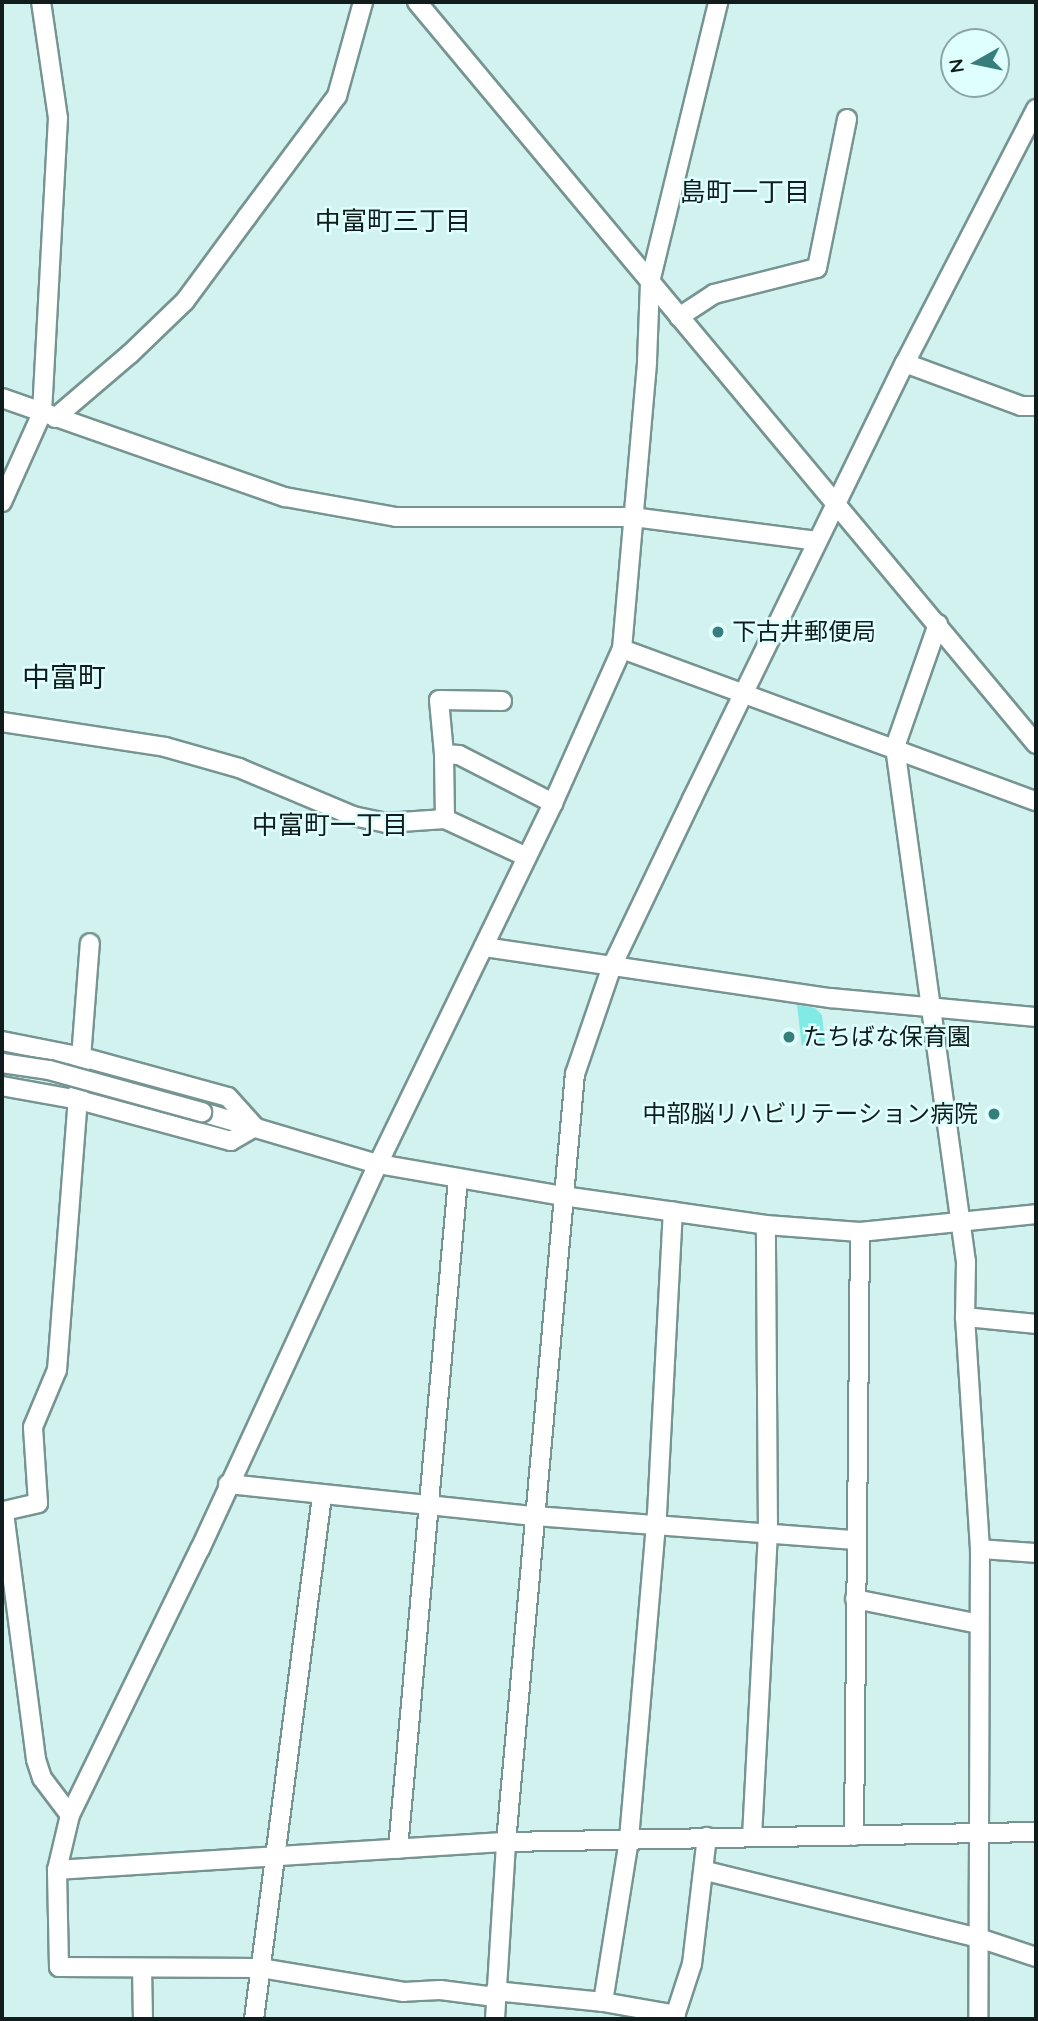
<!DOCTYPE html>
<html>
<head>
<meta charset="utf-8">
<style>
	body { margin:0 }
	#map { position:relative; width:1038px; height:2021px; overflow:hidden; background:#d1f2ef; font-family:Quicksand,"Noto Sans JP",sans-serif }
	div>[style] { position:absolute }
	.green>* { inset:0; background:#81eae5 }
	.roads { filter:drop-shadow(2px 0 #769492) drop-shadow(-2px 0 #769492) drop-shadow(0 2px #769492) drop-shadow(0 -2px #769492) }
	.minor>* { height:18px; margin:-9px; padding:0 9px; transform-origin:9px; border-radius:9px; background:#fff }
	.bridges { filter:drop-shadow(2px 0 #769492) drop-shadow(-2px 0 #769492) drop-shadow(0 2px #769492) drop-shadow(0 -2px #769492) }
	.minor-bridge>* { height:18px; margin:-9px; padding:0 9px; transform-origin:9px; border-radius:9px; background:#fff }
	.dots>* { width:19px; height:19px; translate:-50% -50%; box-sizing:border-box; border:4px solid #defffd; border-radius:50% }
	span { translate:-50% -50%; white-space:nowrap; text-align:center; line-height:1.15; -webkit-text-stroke:5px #defffd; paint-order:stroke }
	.poi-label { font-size:24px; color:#111d1c }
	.left { translate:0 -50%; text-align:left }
	.right { translate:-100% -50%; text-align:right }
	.neighbourhood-label { font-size:26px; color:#111d1c }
	.quarter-label { font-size:28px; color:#111d1c }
	.frame { position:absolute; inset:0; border:4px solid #111d1c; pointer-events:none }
	.north { position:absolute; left:940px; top:28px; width:70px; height:70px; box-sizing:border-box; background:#defffd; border:2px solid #8ca5a3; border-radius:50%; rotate:261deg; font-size:19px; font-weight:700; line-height:28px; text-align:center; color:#111d1c }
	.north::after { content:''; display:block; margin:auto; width:24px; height:32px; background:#367e7b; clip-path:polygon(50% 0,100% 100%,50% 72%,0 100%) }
</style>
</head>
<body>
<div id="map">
	<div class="green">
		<i style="clip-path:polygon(797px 1005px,815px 1008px,822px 1015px,825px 1044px,802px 1047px)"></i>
	</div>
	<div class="roads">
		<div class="minor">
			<i style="left:417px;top:2px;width:966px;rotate:50.16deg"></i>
			<i style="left:679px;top:317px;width:42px;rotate:-33.3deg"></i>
			<i style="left:714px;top:294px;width:106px;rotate:-14.2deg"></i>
			<i style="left:817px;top:268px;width:152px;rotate:-78.6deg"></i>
			<i style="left:905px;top:363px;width:124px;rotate:20.3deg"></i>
			<i style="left:1021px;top:406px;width:15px"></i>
			<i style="left:2px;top:398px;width:300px;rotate:19.3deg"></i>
			<i style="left:285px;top:497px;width:113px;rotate:10.2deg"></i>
			<i style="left:396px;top:517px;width:237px"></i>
			<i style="left:633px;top:517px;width:186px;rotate:7.4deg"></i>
			<i style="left:55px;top:418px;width:99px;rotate:-40.5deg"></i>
			<i style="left:130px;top:354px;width:76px;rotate:-43.9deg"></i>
			<i style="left:185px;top:301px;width:104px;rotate:-53.6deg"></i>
			<i style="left:247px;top:217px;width:151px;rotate:-53.4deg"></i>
			<i style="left:337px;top:96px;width:98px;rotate:-74.5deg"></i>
			<i style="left:2px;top:502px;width:98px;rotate:-65.8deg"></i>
			<i style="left:42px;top:413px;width:295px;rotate:-86.9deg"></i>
			<i style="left:58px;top:118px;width:117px;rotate:-98.3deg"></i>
			<i style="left:938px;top:624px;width:130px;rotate:109.3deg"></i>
			<i style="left:895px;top:747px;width:520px;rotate:82.15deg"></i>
			<i style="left:966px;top:1262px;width:55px;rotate:91deg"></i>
			<i style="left:965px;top:1317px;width:232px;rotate:86.3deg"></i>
			<i style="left:980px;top:1549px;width:470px;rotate:90.2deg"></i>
			<i style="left:622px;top:649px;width:441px;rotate:20.2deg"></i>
			<i style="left:2px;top:722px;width:165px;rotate:8.7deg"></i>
			<i style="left:165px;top:747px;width:77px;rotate:15.8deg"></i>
			<i style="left:239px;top:768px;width:124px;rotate:22.8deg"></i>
			<i style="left:353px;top:816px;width:34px;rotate:12deg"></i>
			<i style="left:386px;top:823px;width:59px;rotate:-3.9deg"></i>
			<i style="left:445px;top:819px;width:90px;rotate:24.9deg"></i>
			<i style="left:444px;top:754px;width:15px;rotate:4deg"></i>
			<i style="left:459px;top:755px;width:106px;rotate:27.1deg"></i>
			<i style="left:445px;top:819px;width:65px;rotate:-90.9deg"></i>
			<i style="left:444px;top:754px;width:54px;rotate:-95.3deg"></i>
			<i style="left:439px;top:700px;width:63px;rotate:0.9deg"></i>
			<i style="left:484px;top:947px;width:351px;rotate:8.4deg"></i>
			<i style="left:831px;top:998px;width:206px;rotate:5.3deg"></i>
			<i style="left:2px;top:1041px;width:82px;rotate:11.3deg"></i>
			<i style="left:82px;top:1057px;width:151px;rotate:15.3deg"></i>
			<i style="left:228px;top:1097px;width:40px;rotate:48deg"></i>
			<i style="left:255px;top:1127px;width:28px;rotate:150deg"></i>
			<i style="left:231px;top:1141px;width:157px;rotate:-164.9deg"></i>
			<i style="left:79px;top:1100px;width:78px;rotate:-169.7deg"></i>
			<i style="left:202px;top:1112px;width:184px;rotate:16.5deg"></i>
			<i style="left:378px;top:1164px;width:188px;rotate:9.8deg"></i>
			<i style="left:563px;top:1196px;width:205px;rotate:8.1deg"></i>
			<i style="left:766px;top:1225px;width:94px;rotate:4.3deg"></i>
			<i style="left:860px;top:1232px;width:177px;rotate:-5.8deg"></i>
			<i style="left:965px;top:1317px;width:71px;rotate:5.6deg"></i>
			<i style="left:228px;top:1484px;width:308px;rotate:6deg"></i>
			<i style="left:534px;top:1516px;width:323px;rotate:4.3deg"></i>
			<i style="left:980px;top:1549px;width:56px;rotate:4.1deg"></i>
			<i style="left:855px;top:1599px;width:126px;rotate:11.4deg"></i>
			<i style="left:70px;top:1815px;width:46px;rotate:-127.1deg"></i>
			<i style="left:42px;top:1778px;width:20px;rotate:-108deg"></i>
			<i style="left:36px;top:1759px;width:250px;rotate:-97.4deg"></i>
			<i style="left:4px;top:1511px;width:35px;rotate:-13deg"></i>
			<i style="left:38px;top:1503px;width:76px;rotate:-93.8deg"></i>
			<i style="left:33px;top:1427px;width:62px;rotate:-67.2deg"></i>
			<i style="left:57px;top:1370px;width:428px;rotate:-85.6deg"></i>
			<i style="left:854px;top:1836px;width:604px;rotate:-89.43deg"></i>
			<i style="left:752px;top:1837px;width:304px;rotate:-87deg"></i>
			<i style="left:768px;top:1533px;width:308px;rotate:-90.4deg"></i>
			<i style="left:398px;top:1849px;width:673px;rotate:-84.88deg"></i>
			<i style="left:57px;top:1870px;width:450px;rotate:-3.6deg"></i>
			<i style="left:506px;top:1842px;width:530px;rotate:-1.08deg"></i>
			<i style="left:706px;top:1871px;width:281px;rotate:13.8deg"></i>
			<i style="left:979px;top:1938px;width:60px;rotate:18.4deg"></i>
			<i style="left:142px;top:1968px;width:51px;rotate:88.9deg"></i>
			<i style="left:495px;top:1991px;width:109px;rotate:5.8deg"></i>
			<i style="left:603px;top:2002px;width:74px;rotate:10.1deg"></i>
			<i style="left:495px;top:1997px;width:55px;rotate:-172.7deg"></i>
			<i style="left:440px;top:1990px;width:36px;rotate:177deg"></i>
			<i style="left:404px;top:1992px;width:146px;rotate:-170.5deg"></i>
			<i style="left:260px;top:1968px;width:201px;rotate:-179.7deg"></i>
			<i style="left:59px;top:1967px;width:97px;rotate:-91.2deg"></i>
			<i style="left:57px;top:1870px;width:57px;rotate:-76.7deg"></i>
			<i style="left:70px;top:1815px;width:296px;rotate:-64deg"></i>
			<i style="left:200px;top:1549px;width:424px;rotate:-65.2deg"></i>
			<i style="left:378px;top:1164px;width:401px;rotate:-64.1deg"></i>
			<i style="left:553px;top:803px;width:169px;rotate:-65.9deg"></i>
			<i style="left:622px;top:649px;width:289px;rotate:-85deg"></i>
			<i style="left:647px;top:361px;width:79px;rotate:-87.8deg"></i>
			<i style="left:650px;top:282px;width:288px;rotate:-76.3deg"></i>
			<i style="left:603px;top:2002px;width:165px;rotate:-80.9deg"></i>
			<i style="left:629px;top:1839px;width:326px;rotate:-85.1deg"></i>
			<i style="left:657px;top:1514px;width:303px;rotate:-87deg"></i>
			<i style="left:254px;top:2019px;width:527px;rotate:-82.59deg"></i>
			<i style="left:495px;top:2019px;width:177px;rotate:-86.4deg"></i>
			<i style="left:506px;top:1842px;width:771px;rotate:-84.87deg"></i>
			<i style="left:575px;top:1074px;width:114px;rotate:-71.1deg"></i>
			<i style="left:612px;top:966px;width:185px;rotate:-64.4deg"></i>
			<i style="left:692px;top:799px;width:485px;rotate:-64deg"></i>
			<i style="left:905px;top:363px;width:286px;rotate:-62.7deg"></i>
			<i style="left:674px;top:2019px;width:58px;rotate:-71.9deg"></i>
			<i style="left:692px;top:1964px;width:128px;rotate:-83.3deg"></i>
		</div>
	</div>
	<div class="bridges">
		<div class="minor-bridge">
			<i style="left:2px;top:1063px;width:48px;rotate:8.5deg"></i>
			<i style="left:49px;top:1070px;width:159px;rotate:15.4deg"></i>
		</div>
	</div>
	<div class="dots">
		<i style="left:718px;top:632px;background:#367e7b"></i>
		<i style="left:789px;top:1037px;background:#367e7b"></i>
		<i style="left:994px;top:1114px;background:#367e7b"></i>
	</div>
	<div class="poi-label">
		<span class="left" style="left:732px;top:632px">下古井郵便局</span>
		<span class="left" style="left:803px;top:1037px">たちばな保育園</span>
		<span class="right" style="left:978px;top:1114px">中部脳リハビリテーション病院</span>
	</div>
	<div class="neighbourhood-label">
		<span style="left:745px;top:192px">島町一丁目</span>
		<span style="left:393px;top:221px">中富町三丁目</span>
		<span style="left:330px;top:825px">中富町一丁目</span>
	</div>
	<div class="quarter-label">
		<span style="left:64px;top:677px">中富町</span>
	</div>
	<div class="frame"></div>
	<div class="north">N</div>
</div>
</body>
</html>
